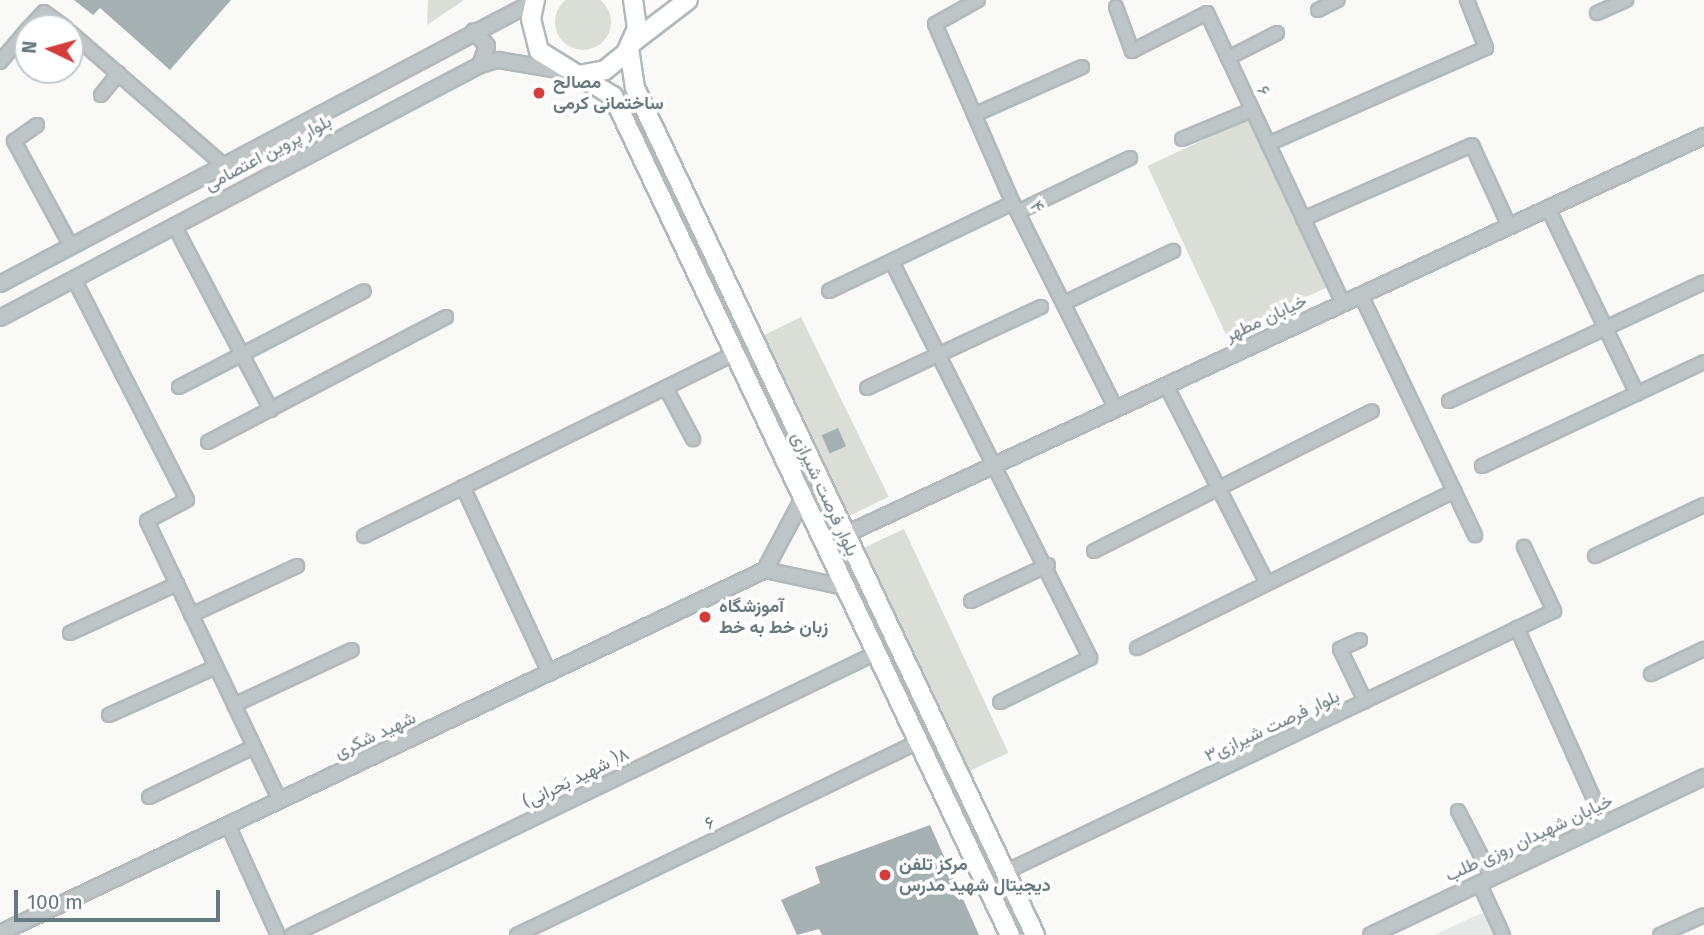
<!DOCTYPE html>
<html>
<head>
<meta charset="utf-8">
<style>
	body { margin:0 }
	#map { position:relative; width:1704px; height:935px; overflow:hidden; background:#f9f9f7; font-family:"Fira Sans",Vazirmatn,sans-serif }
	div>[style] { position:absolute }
	.built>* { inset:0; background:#e7e9e8 }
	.green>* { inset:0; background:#dbded7; transform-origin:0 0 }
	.round { border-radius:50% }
	.building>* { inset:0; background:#a4b0b2; transform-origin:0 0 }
	.roads { filter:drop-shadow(2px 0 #b2b9bb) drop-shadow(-2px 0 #b2b9bb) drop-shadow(0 2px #b2b9bb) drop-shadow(0 -2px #b2b9bb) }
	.minor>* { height:12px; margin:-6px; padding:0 6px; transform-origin:6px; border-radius:6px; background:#bec5c6 }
	.tertiary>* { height:14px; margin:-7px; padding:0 7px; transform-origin:7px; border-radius:7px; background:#bec5c6 }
	.primary>* { height:18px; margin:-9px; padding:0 9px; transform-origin:9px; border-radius:9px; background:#fff }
	.dots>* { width:19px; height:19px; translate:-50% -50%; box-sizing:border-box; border:4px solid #fff; border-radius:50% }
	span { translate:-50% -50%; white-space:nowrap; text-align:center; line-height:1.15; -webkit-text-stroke:7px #fff; paint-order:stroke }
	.poi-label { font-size:18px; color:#667a80; font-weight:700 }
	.left { translate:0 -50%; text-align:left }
	.street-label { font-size:18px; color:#667a80 }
	.north { position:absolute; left:14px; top:14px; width:70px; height:70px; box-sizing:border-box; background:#fff; border:2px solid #c2cacc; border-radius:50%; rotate:275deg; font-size:19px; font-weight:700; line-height:28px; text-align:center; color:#667a80 }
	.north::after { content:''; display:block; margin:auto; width:24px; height:32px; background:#d53d3c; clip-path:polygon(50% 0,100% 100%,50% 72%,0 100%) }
	.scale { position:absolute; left:14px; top:890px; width:206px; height:32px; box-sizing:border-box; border:4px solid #667a80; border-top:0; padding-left:9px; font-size:21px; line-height:24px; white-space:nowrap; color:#667a80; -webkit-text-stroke:5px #fff; paint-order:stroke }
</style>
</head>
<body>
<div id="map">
	<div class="built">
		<i style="clip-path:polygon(1484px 912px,1495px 935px,1434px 935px)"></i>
	</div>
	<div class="green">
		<i class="round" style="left:555px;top:-6px;width:56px;height:56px"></i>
		<i style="clip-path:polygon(428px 0,464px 0,427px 25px)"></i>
		<i style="left:1248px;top:119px;width:186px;height:111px;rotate:65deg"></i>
		<i style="left:801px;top:317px;width:200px;height:44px;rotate:64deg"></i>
		<i style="left:904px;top:529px;width:247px;height:49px;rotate:65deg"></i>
	</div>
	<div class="building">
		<i style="clip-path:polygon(74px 0,231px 0,170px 70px,100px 8px,93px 15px)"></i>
		<i style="left:838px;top:428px;width:20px;height:18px;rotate:66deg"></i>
		<i style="clip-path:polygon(930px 825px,979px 935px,822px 935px,819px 929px,797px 935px,781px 900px,820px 883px,815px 867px)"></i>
	</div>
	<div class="roads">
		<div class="minor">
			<i style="left:978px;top:0;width:49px;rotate:150.8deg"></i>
			<i style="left:935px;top:24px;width:195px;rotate:66.5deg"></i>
			<i style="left:1013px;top:203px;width:228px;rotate:63.4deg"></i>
			<i style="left:1116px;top:7px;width:47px;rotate:70deg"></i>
			<i style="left:1132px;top:51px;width:84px;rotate:-26.9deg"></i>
			<i style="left:1207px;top:13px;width:320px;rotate:64.9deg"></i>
			<i style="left:1318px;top:10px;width:22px;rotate:-27deg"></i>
			<i style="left:1597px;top:13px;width:32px;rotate:-24deg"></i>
			<i style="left:29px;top:28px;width:22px;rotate:-47deg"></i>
			<i style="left:44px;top:12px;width:27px;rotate:36deg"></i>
			<i style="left:70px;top:32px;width:206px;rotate:40.9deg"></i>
			<i style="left:1228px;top:58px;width:55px;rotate:-27deg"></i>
			<i style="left:0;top:62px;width:43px;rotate:-49.7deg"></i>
			<i style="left:101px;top:95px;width:28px;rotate:-51deg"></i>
			<i style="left:976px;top:114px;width:116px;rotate:-23.9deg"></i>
			<i style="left:37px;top:125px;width:28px;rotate:145deg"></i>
			<i style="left:14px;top:141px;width:119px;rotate:61.5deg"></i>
			<i style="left:1182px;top:139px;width:76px;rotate:-22.5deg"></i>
			<i style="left:1268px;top:144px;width:238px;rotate:-23.8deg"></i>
			<i style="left:1486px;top:48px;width:52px;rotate:-111.6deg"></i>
			<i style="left:1548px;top:208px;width:206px;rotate:64.4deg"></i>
			<i style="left:1022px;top:210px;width:120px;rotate:-25.7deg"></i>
			<i style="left:1303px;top:219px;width:184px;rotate:-23.6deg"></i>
			<i style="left:1472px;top:145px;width:89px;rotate:65.4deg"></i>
			<i style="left:174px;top:225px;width:209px;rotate:62.3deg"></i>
			<i style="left:892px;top:262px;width:443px;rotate:63.4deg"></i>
			<i style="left:1090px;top:658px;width:100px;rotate:153.9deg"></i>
			<i style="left:74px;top:279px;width:248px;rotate:62.9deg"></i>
			<i style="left:187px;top:500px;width:45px;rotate:152.3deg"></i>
			<i style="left:147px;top:521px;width:310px;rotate:64.6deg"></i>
			<i style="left:829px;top:291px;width:204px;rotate:-25.6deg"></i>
			<i style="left:1361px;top:295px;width:266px;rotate:64.6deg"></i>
			<i style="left:1064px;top:303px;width:121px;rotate:-25.5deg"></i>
			<i style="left:1166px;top:385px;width:222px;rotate:63deg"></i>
			<i style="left:179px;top:387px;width:208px;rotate:-27.4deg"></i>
			<i style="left:666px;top:388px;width:58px;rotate:62.1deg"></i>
			<i style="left:867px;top:388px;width:192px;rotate:-25deg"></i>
			<i style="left:1449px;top:401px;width:281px;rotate:-25deg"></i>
			<i style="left:208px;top:442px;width:269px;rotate:-27.7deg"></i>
			<i style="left:1482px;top:466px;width:245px;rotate:-25.1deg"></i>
			<i style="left:463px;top:487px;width:206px;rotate:65.1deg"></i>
			<i style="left:364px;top:536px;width:412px;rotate:-26.2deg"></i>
			<i style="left:1094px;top:551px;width:311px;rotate:-26.7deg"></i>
			<i style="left:1595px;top:556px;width:120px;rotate:-25.1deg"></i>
			<i style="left:971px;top:601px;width:85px;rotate:-25.1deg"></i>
			<i style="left:191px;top:615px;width:117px;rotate:-24.8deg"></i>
			<i style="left:1517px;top:628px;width:215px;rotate:65.8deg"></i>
			<i style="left:70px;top:633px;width:118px;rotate:-24.6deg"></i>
			<i style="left:1360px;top:640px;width:22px;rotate:156deg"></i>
			<i style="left:1340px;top:649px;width:58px;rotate:64.3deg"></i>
			<i style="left:1137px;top:648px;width:354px;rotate:-26.3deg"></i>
			<i style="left:1651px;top:674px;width:59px;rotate:-25.3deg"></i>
			<i style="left:234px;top:705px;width:130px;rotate:-25deg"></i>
			<i style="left:109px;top:715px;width:117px;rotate:-24.2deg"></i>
			<i style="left:149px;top:797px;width:116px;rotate:-25.5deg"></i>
			<i style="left:1458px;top:811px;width:74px;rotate:62.7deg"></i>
			<i style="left:228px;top:825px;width:121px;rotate:65.6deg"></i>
			<i style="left:1005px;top:872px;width:608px;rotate:-25.43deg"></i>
			<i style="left:1554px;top:611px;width:71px;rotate:-115.1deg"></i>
			<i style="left:1479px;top:883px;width:57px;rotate:65.2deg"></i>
			<i style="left:292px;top:935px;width:649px;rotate:-25.77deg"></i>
			<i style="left:517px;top:935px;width:445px;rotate:-25.7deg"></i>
			<i style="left:1660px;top:935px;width:48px;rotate:-24.4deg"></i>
		</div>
		<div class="tertiary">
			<i style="left:474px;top:31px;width:20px;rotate:49deg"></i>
			<i style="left:487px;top:46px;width:20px;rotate:110deg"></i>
			<i style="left:0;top:284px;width:605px;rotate:-27.88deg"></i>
			<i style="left:0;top:318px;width:543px;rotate:-27.79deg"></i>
			<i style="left:480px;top:65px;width:19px;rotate:-16deg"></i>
			<i style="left:498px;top:60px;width:67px;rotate:9.5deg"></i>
			<i style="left:844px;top:535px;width:948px;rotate:-24.89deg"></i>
			<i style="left:765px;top:570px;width:81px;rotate:12.1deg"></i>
			<i style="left:765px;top:570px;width:79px;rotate:-62.1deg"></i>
			<i style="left:0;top:933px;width:847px;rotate:-25.38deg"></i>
			<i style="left:1371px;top:935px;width:369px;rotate:-25.4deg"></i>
		</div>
		<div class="primary">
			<i style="left:535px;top:0;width:19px;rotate:102deg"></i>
			<i style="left:531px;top:19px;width:33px;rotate:76deg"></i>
			<i style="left:539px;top:51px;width:46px;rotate:31.6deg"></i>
			<i style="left:578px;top:75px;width:27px;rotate:-10deg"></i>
			<i style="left:605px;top:70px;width:27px;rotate:-39deg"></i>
			<i style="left:626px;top:53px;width:27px;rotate:-66deg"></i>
			<i style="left:637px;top:28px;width:28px;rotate:-98deg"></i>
			<i style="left:633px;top:42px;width:69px;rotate:-37.4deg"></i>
			<i style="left:629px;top:48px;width:40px;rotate:81.5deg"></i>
			<i style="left:635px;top:88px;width:937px;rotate:64.72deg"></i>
			<i style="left:578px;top:75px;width:41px;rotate:31deg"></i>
			<i style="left:613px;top:96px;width:928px;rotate:64.68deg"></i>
		</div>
	</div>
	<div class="dots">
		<i style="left:539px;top:93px;background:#d53d3c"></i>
		<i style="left:705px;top:617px;background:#d53d3c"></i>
		<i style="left:885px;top:875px;background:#d53d3c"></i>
	</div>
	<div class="poi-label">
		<span class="left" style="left:553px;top:93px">مصالح<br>ساختمانی کرمی</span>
		<span class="left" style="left:719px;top:617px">آموزشگاه<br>زبان خط به خط</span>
		<span class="left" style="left:899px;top:875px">مرکز تلفن<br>دیجیتال شهید مدرس</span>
	</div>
	<div class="street-label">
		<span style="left:1263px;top:91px;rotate:65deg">۶</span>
		<span style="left:268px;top:153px;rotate:-28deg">بلوار پروین اعتصامی</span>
		<span style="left:1037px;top:207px;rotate:57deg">۴</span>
		<span style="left:1266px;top:318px;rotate:-25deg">خیابان مطهر</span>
		<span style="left:825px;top:494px;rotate:65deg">بلوار فرصت شیرازی</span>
		<span style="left:1272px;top:726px;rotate:-25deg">۳بلوار فرصت شیرازی</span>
		<span style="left:375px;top:735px;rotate:-25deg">شهید شکری</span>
		<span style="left:576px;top:778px;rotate:-26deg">(شهید بَحرانی )۸</span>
		<span style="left:710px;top:823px;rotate:-26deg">۶</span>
		<span style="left:1529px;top:838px;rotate:-25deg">خیابان شهیدان روزی طلب</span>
	</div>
	<div class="north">N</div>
	<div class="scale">100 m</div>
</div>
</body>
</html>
